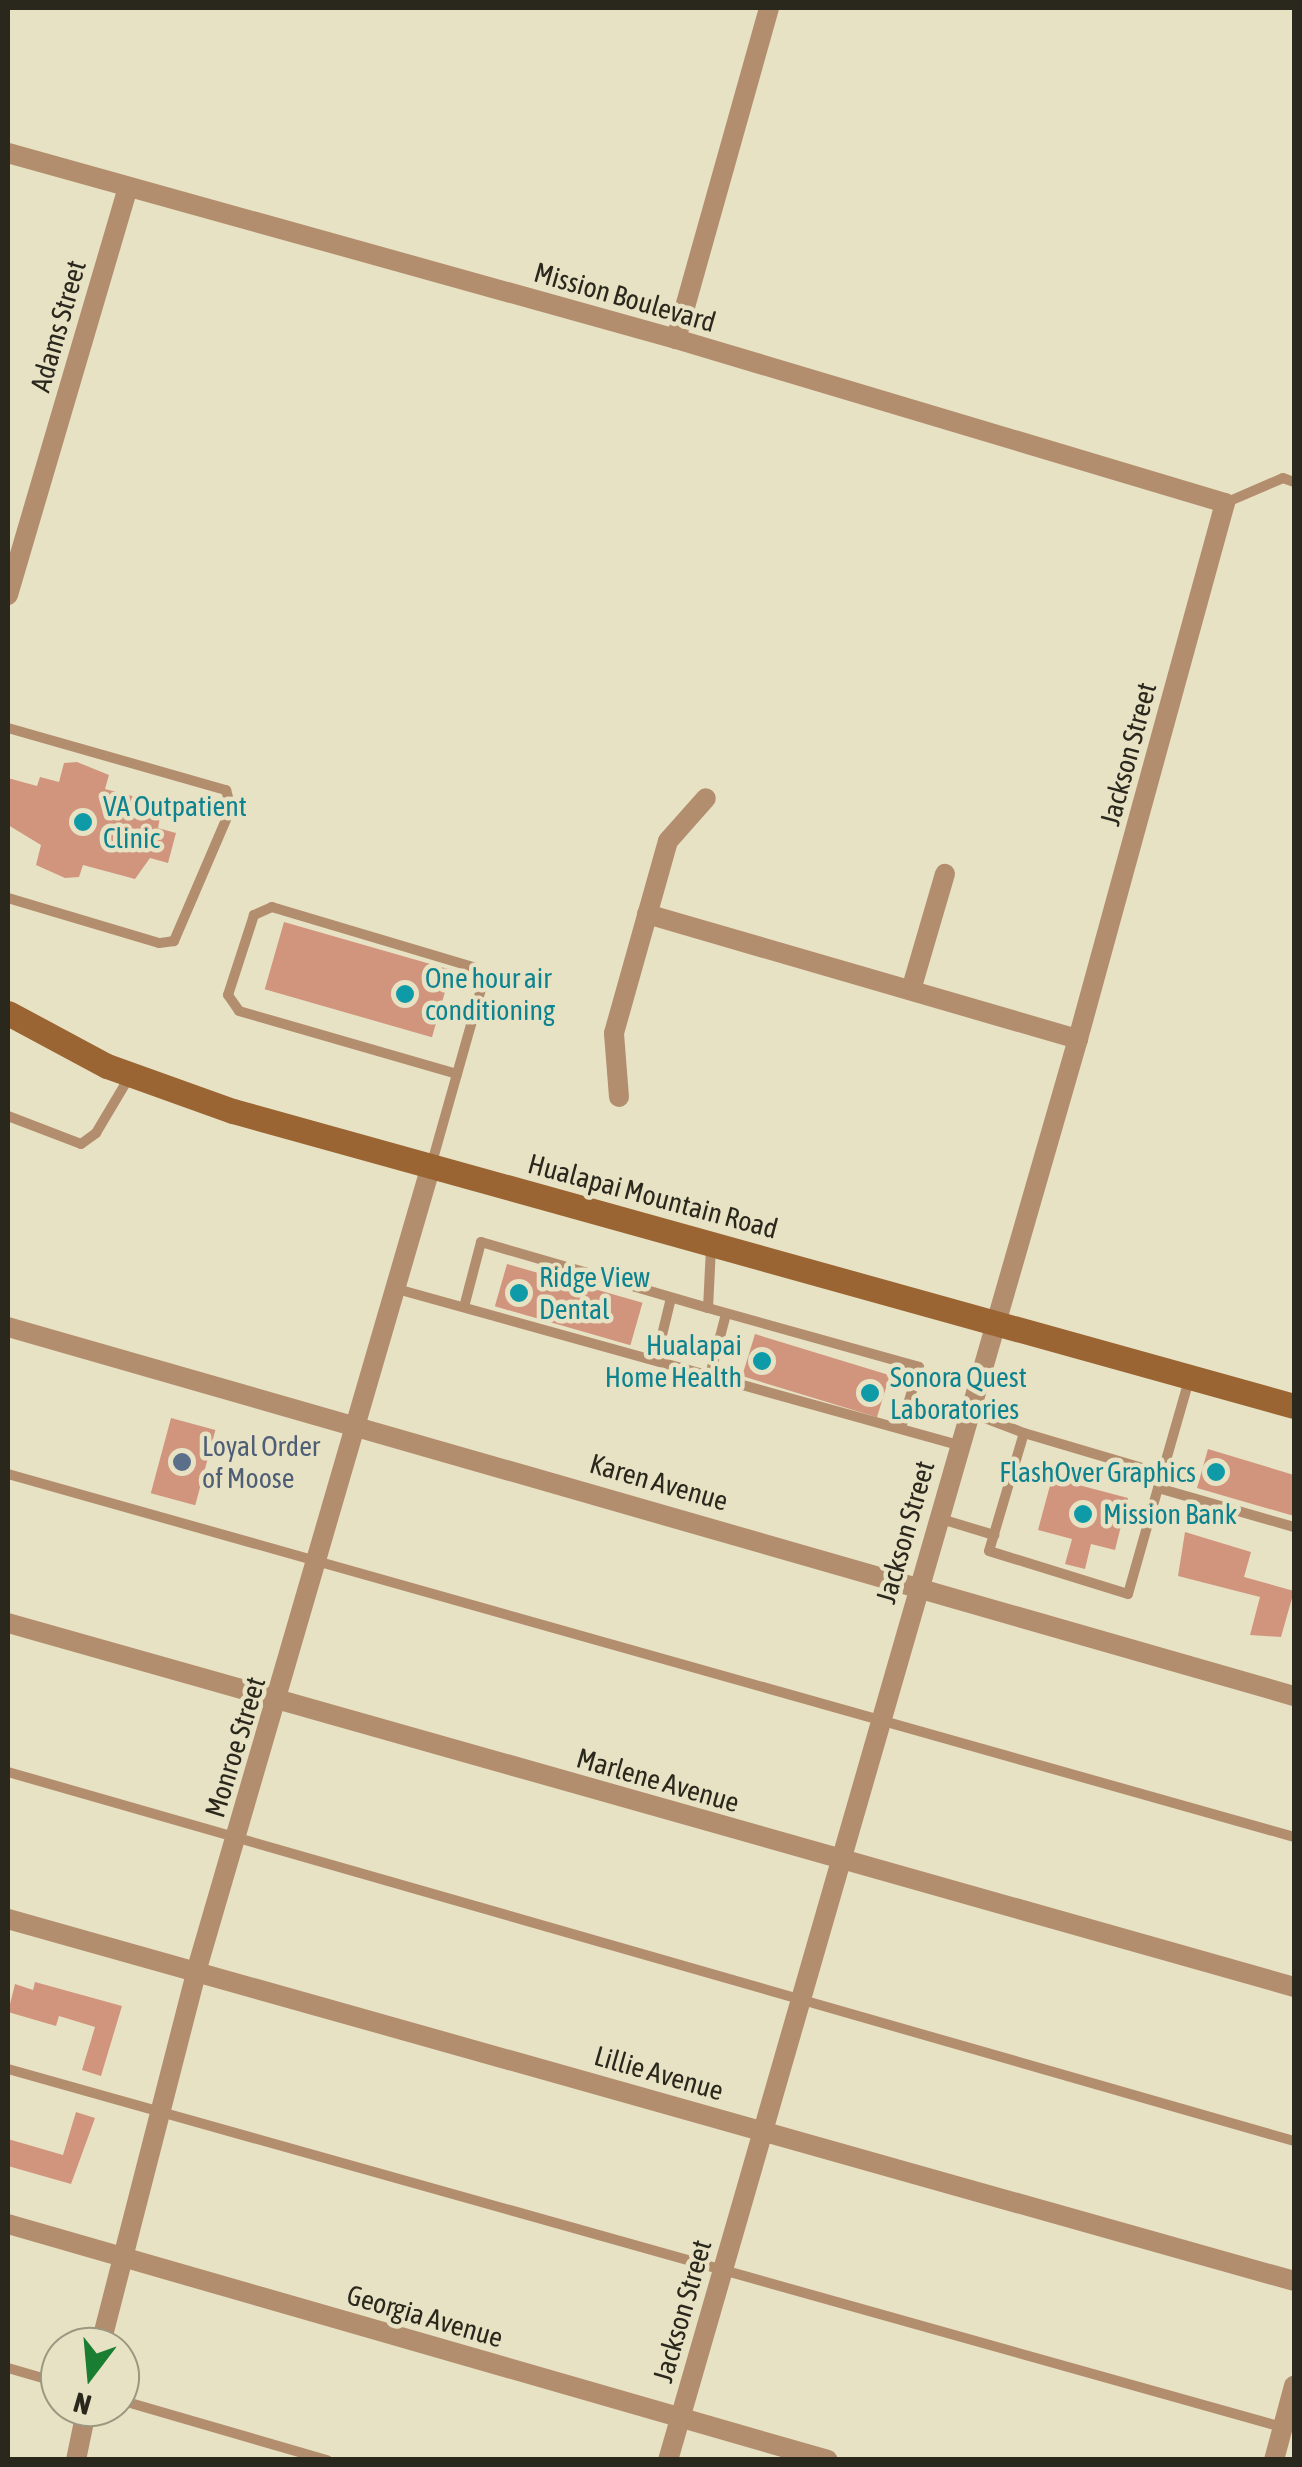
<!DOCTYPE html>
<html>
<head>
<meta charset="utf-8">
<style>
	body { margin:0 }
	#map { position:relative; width:1302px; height:2467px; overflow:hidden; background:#e8e2c5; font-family:"Asap Condensed",sans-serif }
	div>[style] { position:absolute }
	.building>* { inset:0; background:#d1957e; transform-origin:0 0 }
	.lane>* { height:10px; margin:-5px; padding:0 5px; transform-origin:5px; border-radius:5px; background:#b38e6e }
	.street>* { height:20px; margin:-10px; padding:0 10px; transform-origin:10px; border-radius:10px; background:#b38e6e }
	.secondary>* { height:25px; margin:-12.5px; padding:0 12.5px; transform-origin:12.5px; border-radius:12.5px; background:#9a6533 }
	.dots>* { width:28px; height:28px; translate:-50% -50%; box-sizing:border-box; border:5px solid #e8e2c5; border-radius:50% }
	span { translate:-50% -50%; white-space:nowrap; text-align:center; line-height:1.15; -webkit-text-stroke:9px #e8e2c5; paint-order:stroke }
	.street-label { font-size:28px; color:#2a271c }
	.culture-label { font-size:28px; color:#0d838f }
	.left { translate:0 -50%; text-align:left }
	.right { translate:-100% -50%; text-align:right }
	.service-label { font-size:28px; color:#4e5e75 }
	.frame { position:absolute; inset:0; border:10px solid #2a271c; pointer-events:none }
	.north { position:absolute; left:40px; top:2327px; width:100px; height:100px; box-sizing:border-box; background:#e8e2c5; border:2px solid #9c9781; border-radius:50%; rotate:196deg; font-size:28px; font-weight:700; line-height:40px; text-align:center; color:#2a271c }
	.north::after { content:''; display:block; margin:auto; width:35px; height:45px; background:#1a7e32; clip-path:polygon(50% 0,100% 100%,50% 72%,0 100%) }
</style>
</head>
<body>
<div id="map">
	<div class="building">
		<i style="clip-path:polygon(77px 762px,109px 775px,105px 789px,151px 801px,147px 814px,160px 818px,158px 828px,176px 833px,168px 863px,150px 858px,135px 879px,83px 865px,79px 877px,65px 878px,36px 865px,41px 845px,8px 825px,8px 778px,37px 786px,40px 777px,59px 782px,64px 763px)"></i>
		<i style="left:284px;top:922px;width:174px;height:70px;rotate:16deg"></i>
		<i style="left:507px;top:1264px;width:141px;height:44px;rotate:16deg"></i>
		<i style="left:755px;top:1334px;width:141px;height:44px;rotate:17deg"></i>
		<i style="left:171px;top:1418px;width:46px;height:78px;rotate:15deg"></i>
		<i style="clip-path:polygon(1208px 1449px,1294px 1475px,1294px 1516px,1197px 1488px)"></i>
		<i style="clip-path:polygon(1052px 1478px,1128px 1498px,1115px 1550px,1091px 1544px,1085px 1569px,1065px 1564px,1072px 1539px,1038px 1530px)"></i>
		<i style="clip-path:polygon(1185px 1532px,1251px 1552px,1244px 1577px,1294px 1591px,1281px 1637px,1250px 1635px,1260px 1597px,1178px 1576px)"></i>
		<i style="clip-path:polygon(35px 1982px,122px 2006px,101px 2076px,82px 2070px,95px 2027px,59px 2016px,56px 2026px,8px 2012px,15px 1984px,33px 1990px)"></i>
		<i style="clip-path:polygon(76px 2112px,95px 2118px,71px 2184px,8px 2166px,8px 2139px,63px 2155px)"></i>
	</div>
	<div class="lane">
		<i style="left:1225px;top:503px;width:63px;rotate:-23.3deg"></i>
		<i style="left:1283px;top:478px;width:12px;rotate:20deg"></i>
		<i style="left:8px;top:728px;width:227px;rotate:15.9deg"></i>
		<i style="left:226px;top:790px;width:19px;rotate:74deg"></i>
		<i style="left:231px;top:808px;width:145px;rotate:113.2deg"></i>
		<i style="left:174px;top:941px;width:15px;rotate:172deg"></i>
		<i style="left:159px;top:943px;width:158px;rotate:-163.4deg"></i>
		<i style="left:8px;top:1116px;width:78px;rotate:21deg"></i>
		<i style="left:81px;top:1144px;width:19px;rotate:-36deg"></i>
		<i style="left:96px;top:1133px;width:66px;rotate:-59.2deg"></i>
		<i style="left:431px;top:1166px;width:191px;rotate:-74.2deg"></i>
		<i style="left:483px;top:982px;width:18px;rotate:-124deg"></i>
		<i style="left:473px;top:967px;width:210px;rotate:-163.4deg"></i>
		<i style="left:272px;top:907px;width:20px;rotate:156deg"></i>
		<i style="left:254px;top:915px;width:84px;rotate:108deg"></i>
		<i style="left:228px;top:995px;width:19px;rotate:55deg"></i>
		<i style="left:239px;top:1011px;width:227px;rotate:16.1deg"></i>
		<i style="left:711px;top:1247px;width:61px;rotate:92.8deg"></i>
		<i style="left:708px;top:1308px;width:219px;rotate:15.6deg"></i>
		<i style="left:919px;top:1367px;width:64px;rotate:106.4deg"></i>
		<i style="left:397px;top:1289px;width:582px;rotate:15.54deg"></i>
		<i style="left:464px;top:1307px;width:67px;rotate:-75.3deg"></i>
		<i style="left:481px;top:1242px;width:236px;rotate:16.2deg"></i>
		<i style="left:656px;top:1360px;width:64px;rotate:-76.4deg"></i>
		<i style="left:710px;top:1375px;width:63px;rotate:-75.3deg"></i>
		<i style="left:1189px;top:1380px;width:112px;rotate:106deg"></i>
		<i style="left:1158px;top:1488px;width:141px;rotate:16deg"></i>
		<i style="left:969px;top:1412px;width:59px;rotate:20.9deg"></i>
		<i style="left:8px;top:1474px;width:1336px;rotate:15.76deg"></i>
		<i style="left:1158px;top:1488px;width:110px;rotate:105.8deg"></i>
		<i style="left:1128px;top:1594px;width:145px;rotate:-162.8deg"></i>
		<i style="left:989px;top:1551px;width:123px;rotate:-73.5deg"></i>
		<i style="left:1024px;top:1433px;width:144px;rotate:16.5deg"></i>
		<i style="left:938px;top:1518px;width:59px;rotate:16.9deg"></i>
		<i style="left:8px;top:1772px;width:1338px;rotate:16.01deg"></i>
		<i style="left:8px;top:2069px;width:1323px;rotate:15.7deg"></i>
		<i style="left:8px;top:2368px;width:54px;rotate:16.1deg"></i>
		<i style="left:120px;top:2400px;width:216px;rotate:16.2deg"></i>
	</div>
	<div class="street">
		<i style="left:8px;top:153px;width:693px;rotate:15.56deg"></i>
		<i style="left:676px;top:339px;width:573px;rotate:16.63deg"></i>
		<i style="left:1225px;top:503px;width:556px;rotate:105.34deg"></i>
		<i style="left:1078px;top:1039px;width:1479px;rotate:106.09deg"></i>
		<i style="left:676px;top:339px;width:344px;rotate:-74.3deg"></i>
		<i style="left:8px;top:595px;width:425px;rotate:-73.6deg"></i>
		<i style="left:647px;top:914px;width:449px;rotate:16.2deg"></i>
		<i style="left:911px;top:990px;width:121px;rotate:-73.7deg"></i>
		<i style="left:619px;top:1097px;width:64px;rotate:-94.5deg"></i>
		<i style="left:614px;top:1033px;width:199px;rotate:-74.3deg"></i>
		<i style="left:668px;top:841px;width:57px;rotate:-48.5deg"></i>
		<i style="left:8px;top:1327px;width:1338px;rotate:16.01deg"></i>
		<i style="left:8px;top:1623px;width:1337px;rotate:15.8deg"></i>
		<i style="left:8px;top:1919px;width:1336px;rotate:15.72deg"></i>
		<i style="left:8px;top:2224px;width:853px;rotate:16.06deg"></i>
		<i style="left:100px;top:2347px;width:387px;rotate:-75.6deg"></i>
		<i style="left:196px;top:1972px;width:840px;rotate:-73.75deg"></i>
		<i style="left:76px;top:2460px;width:54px;rotate:-78.3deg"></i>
		<i style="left:1274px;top:2460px;width:77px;rotate:-74.9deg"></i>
	</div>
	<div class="secondary">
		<i style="left:8px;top:1013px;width:112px;rotate:28.2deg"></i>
		<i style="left:107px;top:1066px;width:134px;rotate:19.7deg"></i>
		<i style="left:233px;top:1111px;width:1101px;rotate:15.54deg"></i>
	</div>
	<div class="dots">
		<i style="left:83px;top:822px;background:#0f9aa8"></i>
		<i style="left:405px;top:994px;background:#0f9aa8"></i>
		<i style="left:519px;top:1293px;background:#0f9aa8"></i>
		<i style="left:762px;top:1361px;background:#0f9aa8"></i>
		<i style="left:870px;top:1393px;background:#0f9aa8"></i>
		<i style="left:182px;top:1462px;background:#5c6f8a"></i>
		<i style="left:1216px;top:1472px;background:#0f9aa8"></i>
		<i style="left:1083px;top:1514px;background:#0f9aa8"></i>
	</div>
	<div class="street-label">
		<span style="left:625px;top:297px;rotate:16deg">Mission Boulevard</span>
		<span style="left:58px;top:326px;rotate:-74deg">Adams Street</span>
		<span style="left:1128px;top:754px;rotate:-75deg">Jackson Street</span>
		<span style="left:653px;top:1196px;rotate:15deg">Hualapai Mountain Road</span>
		<span style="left:659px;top:1482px;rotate:16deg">Karen Avenue</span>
		<span style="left:905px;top:1532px;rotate:-74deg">Jackson Street</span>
		<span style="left:235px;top:1747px;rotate:-73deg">Monroe Street</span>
		<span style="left:658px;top:1780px;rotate:16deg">Marlene Avenue</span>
		<span style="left:659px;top:2073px;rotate:16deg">Lillie Avenue</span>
		<span style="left:682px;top:2311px;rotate:-74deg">Jackson Street</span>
		<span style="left:425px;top:2316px;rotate:16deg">Georgia Avenue</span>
	</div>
	<div class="culture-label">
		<span class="left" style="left:103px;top:822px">VA Outpatient<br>Clinic</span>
		<span class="left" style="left:425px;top:994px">One hour air<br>conditioning</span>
		<span class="left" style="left:539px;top:1293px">Ridge View<br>Dental</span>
		<span class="right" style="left:742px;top:1361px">Hualapai<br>Home Health</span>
		<span class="left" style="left:890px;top:1393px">Sonora Quest<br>Laboratories</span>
		<span class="right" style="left:1196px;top:1472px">FlashOver Graphics</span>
		<span class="left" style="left:1103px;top:1514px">Mission Bank</span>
	</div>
	<div class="service-label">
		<span class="left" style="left:202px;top:1462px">Loyal Order<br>of Moose</span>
	</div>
	<div class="frame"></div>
	<div class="north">N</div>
</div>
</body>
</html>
